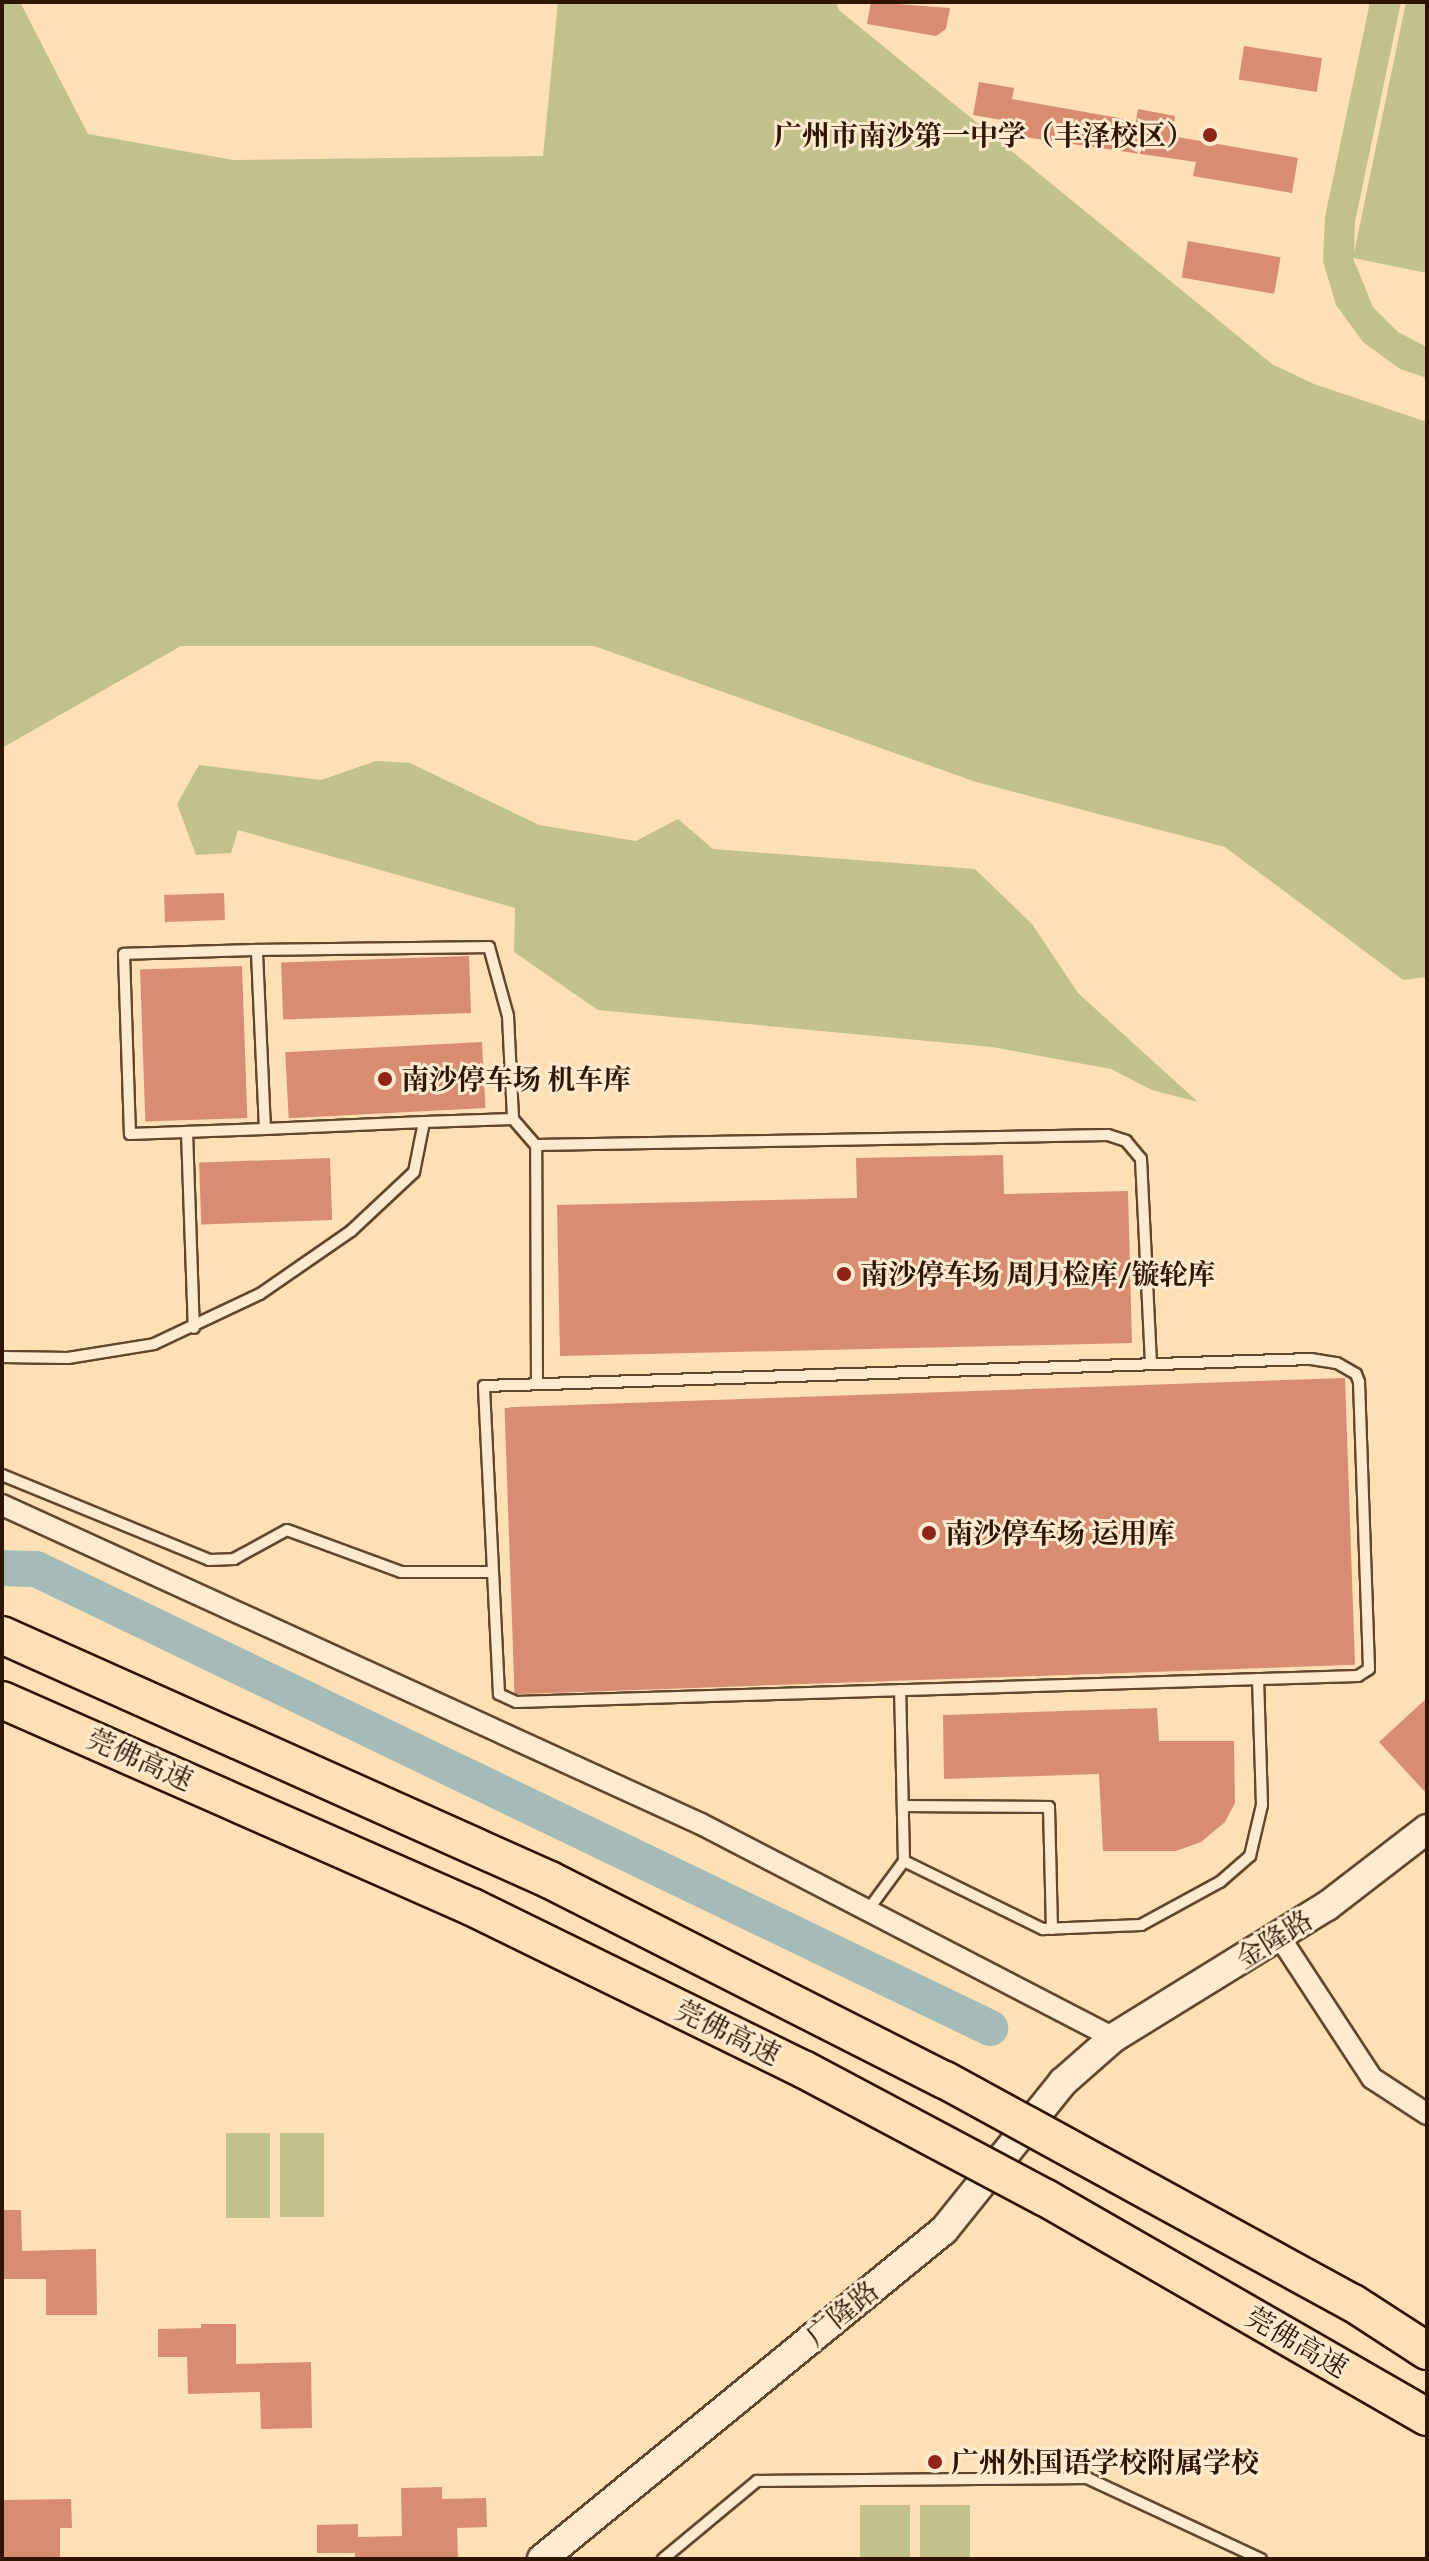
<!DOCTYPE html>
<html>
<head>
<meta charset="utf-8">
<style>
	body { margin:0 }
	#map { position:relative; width:1429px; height:2561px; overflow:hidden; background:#fde0b5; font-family:"Gentium Book Plus","Noto Serif SC",serif }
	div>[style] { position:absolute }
	.green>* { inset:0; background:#c2c18c; transform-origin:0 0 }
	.river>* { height:36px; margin:-18px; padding:0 18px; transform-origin:18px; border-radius:18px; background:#a4bbb7 }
	.building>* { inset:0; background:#d88d72; transform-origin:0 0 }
	.roads { filter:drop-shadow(2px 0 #62472d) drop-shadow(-2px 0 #62472d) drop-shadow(0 2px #62472d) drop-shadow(0 -2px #62472d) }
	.service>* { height:10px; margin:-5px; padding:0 5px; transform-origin:5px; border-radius:5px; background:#feebcf }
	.minor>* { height:20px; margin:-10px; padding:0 10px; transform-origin:10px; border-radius:10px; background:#feebcf }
	.secondary>* { height:28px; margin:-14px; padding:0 14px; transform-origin:14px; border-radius:14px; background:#feebcf }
	.bridges { filter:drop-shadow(2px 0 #2f1400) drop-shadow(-2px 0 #2f1400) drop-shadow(0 2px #2f1400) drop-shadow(0 -2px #2f1400) }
	.motorway-bridge>* { height:36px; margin:-18px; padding:0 18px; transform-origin:18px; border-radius:18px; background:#fde0b5 }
	.dots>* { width:22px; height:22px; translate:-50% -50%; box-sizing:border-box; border:4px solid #feebcf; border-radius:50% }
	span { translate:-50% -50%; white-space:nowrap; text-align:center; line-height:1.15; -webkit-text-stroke:6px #feebcf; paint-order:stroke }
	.poi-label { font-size:28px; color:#2f1400; font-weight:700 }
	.right { translate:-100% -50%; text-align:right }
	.left { translate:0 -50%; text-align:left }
	.street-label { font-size:28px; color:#2f1400 }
	.frame { position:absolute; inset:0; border:4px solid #2f1400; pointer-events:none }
</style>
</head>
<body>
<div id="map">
	<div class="green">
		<i style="clip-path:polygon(2px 2px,20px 2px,88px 134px,233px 160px,543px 156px,558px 2px,836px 2px,839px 10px,1272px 364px,1314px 384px,1427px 422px,1427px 977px,1403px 980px,1225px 847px,976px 782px,594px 646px,181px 646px,2px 748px)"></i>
		<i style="clip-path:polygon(1370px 2px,1401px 2px,1355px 222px,1354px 253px,1406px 2px,1427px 2px,1427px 273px,1353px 258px,1373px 307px,1398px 332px,1427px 347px,1427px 378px,1400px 369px,1363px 342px,1336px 305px,1323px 261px,1325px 217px)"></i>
		<i style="clip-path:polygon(376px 761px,410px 763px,539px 825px,636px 841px,678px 819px,713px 849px,975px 869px,1032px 924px,1078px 993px,1198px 1102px,1152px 1090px,1111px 1069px,992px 1047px,598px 1010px,514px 952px,515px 908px,238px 830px,231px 853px,196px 855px,177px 804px,199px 765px,321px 780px)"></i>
		<i style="left:226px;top:2133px;width:44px;height:85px"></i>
		<i style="left:280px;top:2133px;width:44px;height:84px"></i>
		<i style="left:860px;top:2505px;width:50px;height:54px"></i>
		<i style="left:920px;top:2505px;width:50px;height:54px"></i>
	</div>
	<div class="river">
		<i style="left:2px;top:1568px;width:34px;rotate:2deg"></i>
		<i style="left:36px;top:1569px;width:1059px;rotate:25.69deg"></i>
	</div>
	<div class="building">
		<i style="clip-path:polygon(871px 2px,950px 8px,946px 29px,936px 36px,867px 24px)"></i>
		<i style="left:1244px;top:46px;width:79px;height:34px;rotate:9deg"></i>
		<i style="clip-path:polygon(979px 82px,1014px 88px,1012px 99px,1136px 121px,1138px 109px,1175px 116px,1172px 136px,1298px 158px,1292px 193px,1193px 176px,1196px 162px,1017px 136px,1020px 123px,973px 115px)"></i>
		<i style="left:1188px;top:241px;width:94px;height:37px;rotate:10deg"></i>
		<i style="left:224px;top:893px;width:27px;height:60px;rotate:88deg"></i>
		<i style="left:469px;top:956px;width:57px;height:188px;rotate:88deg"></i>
		<i style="left:242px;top:966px;width:152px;height:102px;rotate:88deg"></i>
		<i style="left:482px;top:1042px;width:66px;height:197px;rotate:87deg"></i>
		<i style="clip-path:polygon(1003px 1155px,1004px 1194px,1128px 1191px,1132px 1343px,560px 1356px,557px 1205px,857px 1198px,856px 1158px)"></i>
		<i style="left:330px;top:1158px;width:62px;height:131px;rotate:88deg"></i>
		<i style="left:1345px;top:1378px;width:287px;height:841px;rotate:88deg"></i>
		<i style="clip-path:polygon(1427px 1698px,1427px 1794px,1379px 1742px)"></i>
		<i style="clip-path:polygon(1157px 1708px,1159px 1741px,1234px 1741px,1235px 1803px,1225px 1822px,1201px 1842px,1176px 1851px,1103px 1851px,1099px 1774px,944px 1779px,943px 1715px)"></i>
		<i style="clip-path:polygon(2px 2210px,21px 2210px,22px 2251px,96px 2249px,97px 2315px,46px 2315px,46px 2279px,2px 2279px)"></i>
		<i style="clip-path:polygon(201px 2324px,236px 2324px,236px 2364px,311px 2362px,312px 2428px,261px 2429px,260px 2392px,188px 2394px,187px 2357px,158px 2357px,158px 2329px,201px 2328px)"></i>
		<i style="clip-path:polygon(442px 2487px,442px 2499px,486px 2498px,487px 2527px,457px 2528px,458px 2559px,355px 2559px,355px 2553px,317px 2553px,317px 2525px,358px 2524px,358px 2537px,402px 2536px,401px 2488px)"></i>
		<i style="clip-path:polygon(71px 2499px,72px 2528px,60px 2528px,60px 2559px,2px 2559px,2px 2500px)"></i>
	</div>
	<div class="roads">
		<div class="service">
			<i style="left:257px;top:950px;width:232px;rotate:-0.7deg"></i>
			<i style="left:489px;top:947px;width:72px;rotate:74.6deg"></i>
			<i style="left:508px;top:1016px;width:103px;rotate:87.2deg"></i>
			<i style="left:265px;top:1129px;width:179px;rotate:-92.6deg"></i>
			<i style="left:257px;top:950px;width:133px;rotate:178.3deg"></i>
			<i style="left:124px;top:954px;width:180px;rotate:88.1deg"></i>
			<i style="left:130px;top:1134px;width:135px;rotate:-2.1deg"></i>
			<i style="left:265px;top:1129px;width:159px;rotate:-2.5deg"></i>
			<i style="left:424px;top:1122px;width:89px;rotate:-1.9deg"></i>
			<i style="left:513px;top:1119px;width:35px;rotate:49deg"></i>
			<i style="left:187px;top:1132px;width:196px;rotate:88deg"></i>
			<i style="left:2px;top:1357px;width:66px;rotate:0.9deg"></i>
			<i style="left:68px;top:1358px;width:87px;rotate:-9.2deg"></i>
			<i style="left:154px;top:1344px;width:117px;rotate:-25.3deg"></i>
			<i style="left:260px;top:1294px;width:111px;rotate:-34.7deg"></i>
			<i style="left:351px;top:1231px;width:86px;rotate:-43.1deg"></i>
			<i style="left:414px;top:1172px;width:51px;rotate:-78.7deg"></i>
			<i style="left:1311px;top:1359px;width:26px;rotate:9deg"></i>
			<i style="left:1337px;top:1363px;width:22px;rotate:30deg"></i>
			<i style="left:1356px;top:1374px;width:9px;rotate:69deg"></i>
			<i style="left:1359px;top:1382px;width:287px;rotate:88deg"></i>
			<i style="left:1369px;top:1669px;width:13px;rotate:148deg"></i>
			<i style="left:1358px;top:1676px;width:842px;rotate:178.23deg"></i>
			<i style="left:516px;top:1702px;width:19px;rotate:-155deg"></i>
			<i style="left:499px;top:1694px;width:308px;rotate:-92.8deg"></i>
			<i style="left:484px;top:1386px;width:827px;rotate:-1.87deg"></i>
			<i style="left:537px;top:1384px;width:239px;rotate:-90.2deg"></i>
			<i style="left:536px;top:1145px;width:572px;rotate:-1deg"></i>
			<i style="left:1108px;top:1135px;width:19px;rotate:18deg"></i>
			<i style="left:1126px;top:1141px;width:23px;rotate:50deg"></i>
			<i style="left:1141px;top:1159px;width:205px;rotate:87.2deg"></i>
			<i style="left:2px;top:1475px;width:224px;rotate:22.3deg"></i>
			<i style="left:209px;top:1560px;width:25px;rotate:-2deg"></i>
			<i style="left:234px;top:1559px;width:60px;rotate:-28.7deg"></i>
			<i style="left:287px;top:1530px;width:121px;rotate:20.2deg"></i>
			<i style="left:401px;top:1572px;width:89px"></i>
			<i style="left:904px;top:1806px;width:145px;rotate:0.4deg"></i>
			<i style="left:1049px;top:1807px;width:122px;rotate:88.6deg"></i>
			<i style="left:904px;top:1861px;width:155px;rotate:26.1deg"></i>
			<i style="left:1043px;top:1929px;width:98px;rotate:-2.3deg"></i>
			<i style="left:1141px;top:1925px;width:90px;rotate:-28.6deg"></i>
			<i style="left:1220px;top:1882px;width:40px;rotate:-41deg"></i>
			<i style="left:1250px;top:1856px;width:52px;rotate:-76.8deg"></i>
			<i style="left:1262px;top:1805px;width:126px;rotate:-91.8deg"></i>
			<i style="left:868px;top:1910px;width:61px;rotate:-53.7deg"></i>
			<i style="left:904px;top:1861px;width:171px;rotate:-91.3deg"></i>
			<i style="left:663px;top:2559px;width:122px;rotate:-39.7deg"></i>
			<i style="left:757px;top:2481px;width:330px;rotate:-0.5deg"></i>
			<i style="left:1087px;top:2478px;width:192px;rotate:25deg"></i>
		</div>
		<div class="minor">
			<i style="left:2px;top:1505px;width:768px;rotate:24.53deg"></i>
			<i style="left:701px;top:1824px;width:464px;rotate:27.4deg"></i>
			<i style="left:1279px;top:1936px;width:170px;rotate:56.8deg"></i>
			<i style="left:1372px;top:2078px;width:66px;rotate:33.2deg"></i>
		</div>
		<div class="secondary">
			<i style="left:542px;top:2559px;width:519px;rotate:-39.3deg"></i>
			<i style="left:944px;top:2230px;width:190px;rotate:-51.2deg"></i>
			<i style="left:1063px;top:2082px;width:67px;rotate:-41.3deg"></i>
			<i style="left:1113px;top:2038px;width:251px;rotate:-31.7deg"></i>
			<i style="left:1327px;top:1906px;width:126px;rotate:-37.6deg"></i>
		</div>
	</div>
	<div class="bridges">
		<div class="motorway-bridge">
			<i style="left:2px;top:1635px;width:600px;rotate:24.09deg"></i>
			<i style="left:550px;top:1880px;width:443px;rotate:26.9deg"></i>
			<i style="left:945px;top:2080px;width:465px;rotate:28.7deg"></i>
			<i style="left:1353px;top:2303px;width:88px;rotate:33deg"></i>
			<i style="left:2px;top:1700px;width:514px;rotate:23.77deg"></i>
			<i style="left:472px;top:1907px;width:369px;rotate:26.1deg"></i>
			<i style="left:803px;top:2069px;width:275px;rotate:28deg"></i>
			<i style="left:1046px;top:2198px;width:439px;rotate:29.9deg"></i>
		</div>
	</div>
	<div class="dots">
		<i style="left:1210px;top:135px;background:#8f2418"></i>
		<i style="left:385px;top:1079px;background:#8f2418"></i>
		<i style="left:844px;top:1274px;background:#8f2418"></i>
		<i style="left:929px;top:1533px;background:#8f2418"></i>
		<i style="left:935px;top:2462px;background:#8f2418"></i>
	</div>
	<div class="poi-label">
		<span class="right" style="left:1194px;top:135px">广州市南沙第一中学（丰泽校区）</span>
		<span class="left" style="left:401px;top:1079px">南沙停车场 机车库</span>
		<span class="left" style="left:860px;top:1274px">南沙停车场 周月检库/镟轮库</span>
		<span class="left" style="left:945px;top:1533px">南沙停车场 运用库</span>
		<span class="left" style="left:951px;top:2462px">广州外国语学校附属学校</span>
	</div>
	<div class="street-label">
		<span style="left:140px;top:1759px;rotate:24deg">莞佛高速</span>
		<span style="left:1274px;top:1939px;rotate:-32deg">金隆路</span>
		<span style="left:728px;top:2032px;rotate:26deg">莞佛高速</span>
		<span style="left:842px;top:2313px;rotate:-39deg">广隆路</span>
		<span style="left:1297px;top:2342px;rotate:30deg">莞佛高速</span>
	</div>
	<div class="frame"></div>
</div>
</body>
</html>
